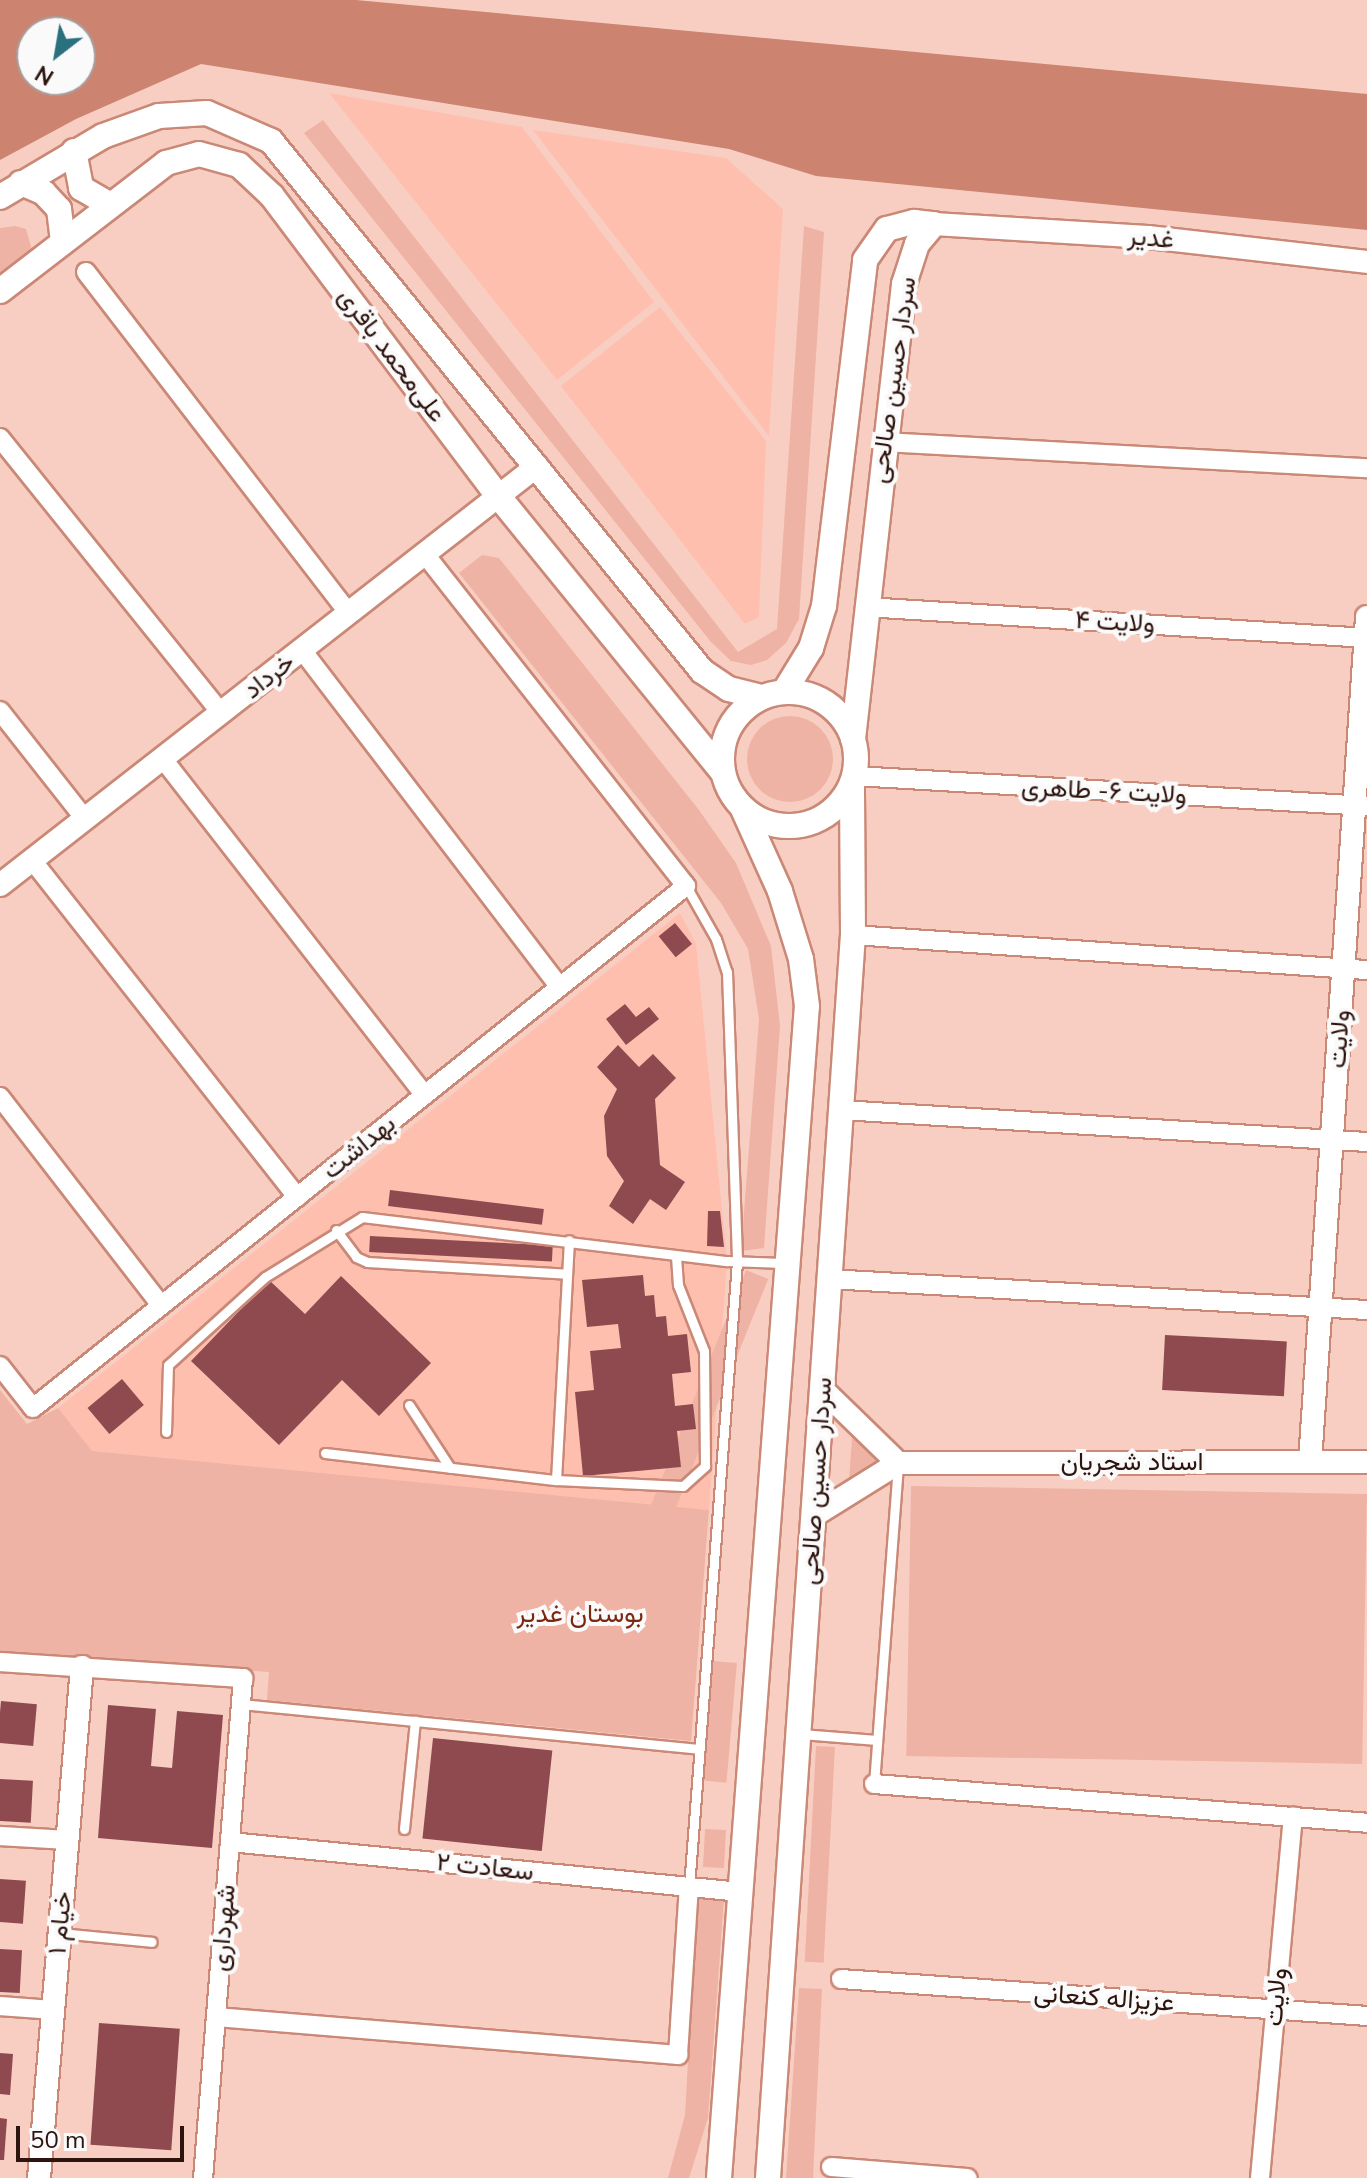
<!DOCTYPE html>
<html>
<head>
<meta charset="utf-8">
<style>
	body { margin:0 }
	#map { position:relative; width:1367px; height:2178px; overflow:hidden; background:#f9cec2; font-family:"Nunito Sans",Vazirmatn,sans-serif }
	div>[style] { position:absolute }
	.built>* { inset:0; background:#febfae }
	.green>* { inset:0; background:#eeb3a4; transform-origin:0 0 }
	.round { border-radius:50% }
	.forest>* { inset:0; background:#cc8370 }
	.building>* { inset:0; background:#8f4a50; transform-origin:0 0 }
	.roads { filter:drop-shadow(2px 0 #ca8876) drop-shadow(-2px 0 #ca8876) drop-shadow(0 2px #ca8876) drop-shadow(0 -2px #ca8876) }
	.service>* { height:9px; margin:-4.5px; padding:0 4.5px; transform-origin:4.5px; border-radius:4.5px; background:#fff }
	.minor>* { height:18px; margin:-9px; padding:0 9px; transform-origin:9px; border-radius:9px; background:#fff }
	.tertiary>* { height:22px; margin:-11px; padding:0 11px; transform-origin:11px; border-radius:11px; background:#fff }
	.secondary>* { height:24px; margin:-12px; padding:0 12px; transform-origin:12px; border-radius:12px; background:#fff }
	.secondary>.ring { margin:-12px; padding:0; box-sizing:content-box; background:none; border:24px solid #fff; border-radius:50% }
	span { translate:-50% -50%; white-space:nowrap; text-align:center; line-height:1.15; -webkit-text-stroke:8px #fafafa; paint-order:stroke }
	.street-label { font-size:26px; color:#2e140e }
	.park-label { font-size:26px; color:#7d2710 }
	.north { position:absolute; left:16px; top:16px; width:80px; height:80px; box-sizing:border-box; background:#fafafa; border:2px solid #a89e9c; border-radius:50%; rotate:211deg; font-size:22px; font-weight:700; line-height:32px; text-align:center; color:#2e140e }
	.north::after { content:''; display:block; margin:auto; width:28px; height:36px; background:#2b707f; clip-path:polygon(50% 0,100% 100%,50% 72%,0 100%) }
	.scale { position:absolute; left:16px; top:2126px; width:168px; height:36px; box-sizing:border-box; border:4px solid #2e140e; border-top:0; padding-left:10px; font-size:24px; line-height:28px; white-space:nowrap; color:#2e140e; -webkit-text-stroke:6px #fafafa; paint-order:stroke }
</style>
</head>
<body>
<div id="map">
	<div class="built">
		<i style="clip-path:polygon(329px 93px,522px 127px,654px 302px,557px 380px)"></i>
		<i style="clip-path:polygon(533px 130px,726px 158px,783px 209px,769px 436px)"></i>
		<i style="clip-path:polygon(660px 307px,766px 441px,759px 617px,745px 624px,561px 386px)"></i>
		<i style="clip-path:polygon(680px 913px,696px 944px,727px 1261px,709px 1510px,92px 1451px,58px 1408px)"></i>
	</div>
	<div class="green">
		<i style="clip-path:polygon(323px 120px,738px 652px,777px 629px,804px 226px,824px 232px,799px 619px,786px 643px,767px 660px,751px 665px,731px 661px,711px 642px,304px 133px)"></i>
		<i style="clip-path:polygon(15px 226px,26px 229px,32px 250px,29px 260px,0 282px,0 228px)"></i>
		<i style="clip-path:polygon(482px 555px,499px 558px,699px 810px,736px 863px,771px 946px,780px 1026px,764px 1248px,741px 1251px,759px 1019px,748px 949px,721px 903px,459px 573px)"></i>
		<i class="round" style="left:747px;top:716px;width:86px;height:86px"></i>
		<i style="left:746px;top:1270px;width:24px;height:317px;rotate:22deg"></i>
		<i style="clip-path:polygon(0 1390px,27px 1424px,58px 1408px,92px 1451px,709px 1510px,691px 1741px,267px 1700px,269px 1672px,0 1653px)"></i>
		<i style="clip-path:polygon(852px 1438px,881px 1461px,849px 1481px)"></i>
		<i style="left:911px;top:1486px;width:456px;height:270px;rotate:1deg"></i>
		<i style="left:713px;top:1661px;width:24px;height:120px;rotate:5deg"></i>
		<i style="left:816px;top:1746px;width:19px;height:216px;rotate:3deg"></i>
		<i style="left:705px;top:1829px;width:21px;height:38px;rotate:3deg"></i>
		<i style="clip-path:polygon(697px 1897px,724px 1899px,708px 2118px,689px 2178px,668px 2178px,685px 2115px)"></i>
		<i style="clip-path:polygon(799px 1988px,822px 1989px,813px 2178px,786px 2178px)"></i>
	</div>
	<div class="forest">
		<i style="clip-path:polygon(evenodd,0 0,356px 0,1367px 94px,1367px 230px,816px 176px,729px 149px,201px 64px,76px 119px,0 160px,0 0,32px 32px,80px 32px,80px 80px,32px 80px,32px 32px)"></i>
	</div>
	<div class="building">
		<i style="left:675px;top:923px;width:27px;height:21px;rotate:51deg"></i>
		<i style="clip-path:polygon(625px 1004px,636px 1017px,649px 1007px,659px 1019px,626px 1045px,606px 1019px)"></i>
		<i style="clip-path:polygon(618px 1045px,639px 1067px,653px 1054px,676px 1078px,655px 1099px,660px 1165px,685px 1182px,666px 1210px,650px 1199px,633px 1224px,609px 1206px,624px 1181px,607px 1156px,604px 1116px,617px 1089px,597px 1067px)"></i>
		<i style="left:390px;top:1190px;width:155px;height:16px;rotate:7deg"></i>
		<i style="clip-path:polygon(708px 1211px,720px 1211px,724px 1247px,707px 1246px)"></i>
		<i style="left:370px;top:1236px;width:183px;height:16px;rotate:3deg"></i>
		<i style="clip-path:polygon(643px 1275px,645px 1296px,654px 1295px,656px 1317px,666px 1316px,668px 1336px,687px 1334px,691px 1372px,672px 1374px,675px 1406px,693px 1404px,696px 1429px,677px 1431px,681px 1467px,583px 1476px,575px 1392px,594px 1390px,590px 1351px,621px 1348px,618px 1324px,587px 1327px,582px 1280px)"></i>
		<i style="clip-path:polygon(341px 1276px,431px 1363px,379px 1416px,342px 1380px,279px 1445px,191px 1361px,269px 1280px,305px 1314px)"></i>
		<i style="left:1165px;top:1335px;width:122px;height:55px;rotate:3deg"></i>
		<i style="left:122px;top:1379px;width:34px;height:45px;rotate:50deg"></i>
		<i style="left:1px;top:1701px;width:36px;height:42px;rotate:5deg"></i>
		<i style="clip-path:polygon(108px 1705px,156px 1709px,151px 1766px,172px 1768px,177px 1711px,223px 1715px,212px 1848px,98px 1838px)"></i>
		<i style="left:433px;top:1738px;width:120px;height:101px;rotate:6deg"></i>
		<i style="left:0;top:1779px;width:33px;height:42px;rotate:3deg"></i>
		<i style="left:0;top:1879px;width:26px;height:43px;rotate:4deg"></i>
		<i style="left:0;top:1949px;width:22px;height:43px;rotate:3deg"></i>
		<i style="left:99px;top:2023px;width:81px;height:122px;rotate:4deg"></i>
		<i style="clip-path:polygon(0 2053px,13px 2054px,10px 2095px,0 2094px)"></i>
		<i style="clip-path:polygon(0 2118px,7px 2119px,4px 2160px,0 2160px)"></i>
	</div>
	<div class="roads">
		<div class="service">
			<i style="left:686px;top:886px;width:61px;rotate:60.5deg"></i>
			<i style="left:716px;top:939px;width:35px;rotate:72deg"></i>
			<i style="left:727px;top:972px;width:290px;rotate:88deg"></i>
			<i style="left:737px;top:1262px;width:627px;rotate:94.39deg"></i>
			<i style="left:336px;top:1230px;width:34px;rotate:53deg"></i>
			<i style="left:356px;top:1257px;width:12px;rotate:24deg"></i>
			<i style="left:367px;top:1262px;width:200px;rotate:3.4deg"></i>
			<i style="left:409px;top:1405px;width:75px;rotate:56.9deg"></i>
			<i style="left:166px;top:1432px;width:67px;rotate:-88.3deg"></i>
			<i style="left:168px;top:1365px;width:131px;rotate:-42.2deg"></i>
			<i style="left:265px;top:1277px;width:114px;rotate:-31.7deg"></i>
			<i style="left:362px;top:1217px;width:368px;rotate:6.9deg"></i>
			<i style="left:727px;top:1261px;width:57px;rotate:2deg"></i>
			<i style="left:325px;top:1453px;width:233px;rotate:6.7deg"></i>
			<i style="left:556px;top:1480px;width:127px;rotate:2.7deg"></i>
			<i style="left:683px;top:1486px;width:30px;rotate:-42deg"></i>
			<i style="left:705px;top:1466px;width:115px;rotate:-90.5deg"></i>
			<i style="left:704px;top:1351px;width:71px;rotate:-111.5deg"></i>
			<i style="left:678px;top:1285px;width:30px;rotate:-94deg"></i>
			<i style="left:556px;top:1480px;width:240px;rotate:-86.9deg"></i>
			<i style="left:241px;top:1704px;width:460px;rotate:5.6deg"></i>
			<i style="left:801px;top:1734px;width:76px;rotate:4.5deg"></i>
			<i style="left:874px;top:1784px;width:321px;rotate:-85.7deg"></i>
			<i style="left:404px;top:1829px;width:109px;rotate:-84.2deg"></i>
			<i style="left:59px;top:1933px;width:93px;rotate:5.5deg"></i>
		</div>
		<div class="minor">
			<i style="left:86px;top:272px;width:431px;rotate:52.4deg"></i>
			<i style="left:0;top:438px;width:353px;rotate:51.2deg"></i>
			<i style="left:883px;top:442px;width:485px;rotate:3.1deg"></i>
			<i style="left:865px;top:607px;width:503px;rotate:3.53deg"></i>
			<i style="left:302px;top:650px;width:424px;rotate:52.6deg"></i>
			<i style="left:0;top:711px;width:137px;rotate:51.8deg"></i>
			<i style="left:163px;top:759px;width:426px;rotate:52.1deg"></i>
			<i style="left:855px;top:776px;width:513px;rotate:3.35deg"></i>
			<i style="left:32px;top:860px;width:429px;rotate:51.8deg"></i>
			<i style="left:853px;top:935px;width:515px;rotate:3.9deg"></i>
			<i style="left:0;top:1097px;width:263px;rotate:52.3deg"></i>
			<i style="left:841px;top:1110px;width:527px;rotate:3.48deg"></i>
			<i style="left:829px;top:1279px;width:539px;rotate:3.3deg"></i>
			<i style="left:0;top:1366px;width:53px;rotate:51.8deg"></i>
			<i style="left:33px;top:1408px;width:836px;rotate:-38.64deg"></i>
			<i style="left:686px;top:886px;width:422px;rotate:-128.2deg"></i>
			<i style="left:0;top:1662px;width:244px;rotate:3.8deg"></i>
			<i style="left:243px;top:1678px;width:502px;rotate:94.57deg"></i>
			<i style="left:874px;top:1784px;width:495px;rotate:4.5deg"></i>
			<i style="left:0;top:1836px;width:67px;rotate:3.4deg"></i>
			<i style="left:230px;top:1842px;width:513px;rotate:5.59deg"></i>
			<i style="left:841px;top:1979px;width:527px;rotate:4.02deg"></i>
			<i style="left:0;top:2006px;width:53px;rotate:4.3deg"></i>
			<i style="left:216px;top:2017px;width:464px;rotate:4.7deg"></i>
			<i style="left:678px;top:2055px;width:168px;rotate:-86.3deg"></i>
			<i style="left:831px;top:2167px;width:137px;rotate:4.6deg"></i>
			<i style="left:1260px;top:2178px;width:363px;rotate:-84.8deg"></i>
		</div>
		<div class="tertiary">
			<i style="left:934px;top:224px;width:214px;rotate:3.5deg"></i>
			<i style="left:1148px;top:237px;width:220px;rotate:6.5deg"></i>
			<i style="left:0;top:885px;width:681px;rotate:-37.96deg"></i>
			<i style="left:822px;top:1389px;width:106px;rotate:44.2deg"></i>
			<i style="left:1310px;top:1462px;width:847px;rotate:-86.14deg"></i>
			<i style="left:898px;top:1463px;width:469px;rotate:-0.1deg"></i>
			<i style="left:813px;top:1516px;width:100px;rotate:-31.9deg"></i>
			<i style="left:39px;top:2178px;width:513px;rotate:-85.19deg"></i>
		</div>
		<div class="secondary">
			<i style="left:74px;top:151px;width:38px;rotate:79deg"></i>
			<i style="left:81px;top:188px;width:34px;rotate:30deg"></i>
			<i style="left:21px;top:183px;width:25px;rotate:23deg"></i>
			<i style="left:44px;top:193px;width:22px;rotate:47deg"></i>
			<i style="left:59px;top:209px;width:33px;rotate:83deg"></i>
			<i style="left:0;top:197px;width:120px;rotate:-30.6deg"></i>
			<i style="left:103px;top:136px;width:59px;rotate:-19.7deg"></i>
			<i style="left:159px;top:116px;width:48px;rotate:-3.6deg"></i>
			<i style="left:207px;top:113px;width:70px;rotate:23.6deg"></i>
			<i style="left:271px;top:141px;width:683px;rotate:50.88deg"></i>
			<i style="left:702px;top:671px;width:32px;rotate:34deg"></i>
			<i style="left:729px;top:689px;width:34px;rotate:14deg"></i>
			<i style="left:0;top:291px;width:210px;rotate:-37.6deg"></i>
			<i style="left:166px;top:163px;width:34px;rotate:-15deg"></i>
			<i style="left:199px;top:154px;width:41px;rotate:15.4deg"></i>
			<i style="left:239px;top:165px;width:45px;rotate:43.2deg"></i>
			<i style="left:272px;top:196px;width:377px;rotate:53deg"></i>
			<i style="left:499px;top:497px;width:353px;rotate:50.9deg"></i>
			<i style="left:784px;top:692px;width:52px;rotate:-58.5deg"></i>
			<i style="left:811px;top:648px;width:44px;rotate:-72.8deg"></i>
			<i style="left:824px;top:606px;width:348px;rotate:-83.2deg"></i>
			<i style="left:865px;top:260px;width:38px;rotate:-55deg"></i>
			<i style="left:887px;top:229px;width:28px;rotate:-15deg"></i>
			<i style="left:914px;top:222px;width:20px;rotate:6deg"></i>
			<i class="ring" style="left:722px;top:692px;width:110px;height:110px"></i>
			<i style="left:853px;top:739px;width:458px;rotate:-83.6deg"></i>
			<i style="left:904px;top:284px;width:42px;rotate:-72deg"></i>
			<i style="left:917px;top:244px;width:26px;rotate:-50deg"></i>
			<i style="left:719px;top:2178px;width:1175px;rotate:-85.71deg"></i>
			<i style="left:807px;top:1006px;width:47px;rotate:-97.3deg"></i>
			<i style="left:801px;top:959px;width:71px;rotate:-107.2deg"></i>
			<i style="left:780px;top:891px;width:90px;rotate:-114.3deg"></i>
			<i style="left:768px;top:2178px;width:1246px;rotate:-86.09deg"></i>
			<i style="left:853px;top:935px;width:152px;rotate:-90.4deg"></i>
		</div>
	</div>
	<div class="street-label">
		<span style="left:1151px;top:238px;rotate:5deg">غدیر</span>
		<span style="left:392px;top:355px;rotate:53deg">علی‌محمد باقری</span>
		<span style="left:893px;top:380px;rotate:-82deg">سردار حسین صالحی</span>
		<span style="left:1115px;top:622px;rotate:3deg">ولایت ۴</span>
		<span style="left:269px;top:676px;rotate:-38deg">خرداد</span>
		<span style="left:1104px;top:791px;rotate:3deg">ولایت ۶- طاهری</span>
		<span style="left:1339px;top:1039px;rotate:-86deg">ولایت</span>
		<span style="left:359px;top:1147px;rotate:-39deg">بهداشت</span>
		<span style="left:1132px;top:1462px">استاد شجریان</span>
		<span style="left:816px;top:1481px;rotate:-86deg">سردار حسین صالحی</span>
		<span style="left:485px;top:1867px;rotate:6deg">سعادت ۲</span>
		<span style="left:60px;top:1923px;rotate:-85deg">خیام ۱</span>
		<span style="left:223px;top:1928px;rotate:-85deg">شهرداری</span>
		<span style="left:1276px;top:1997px;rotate:-85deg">ولایت</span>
		<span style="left:1104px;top:1998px;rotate:4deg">عزیزاله کنعانی</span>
	</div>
	<div class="park-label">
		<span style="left:580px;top:1614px">بوستان غدیر</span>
	</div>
	<div class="north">N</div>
	<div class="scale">50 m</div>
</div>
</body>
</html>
